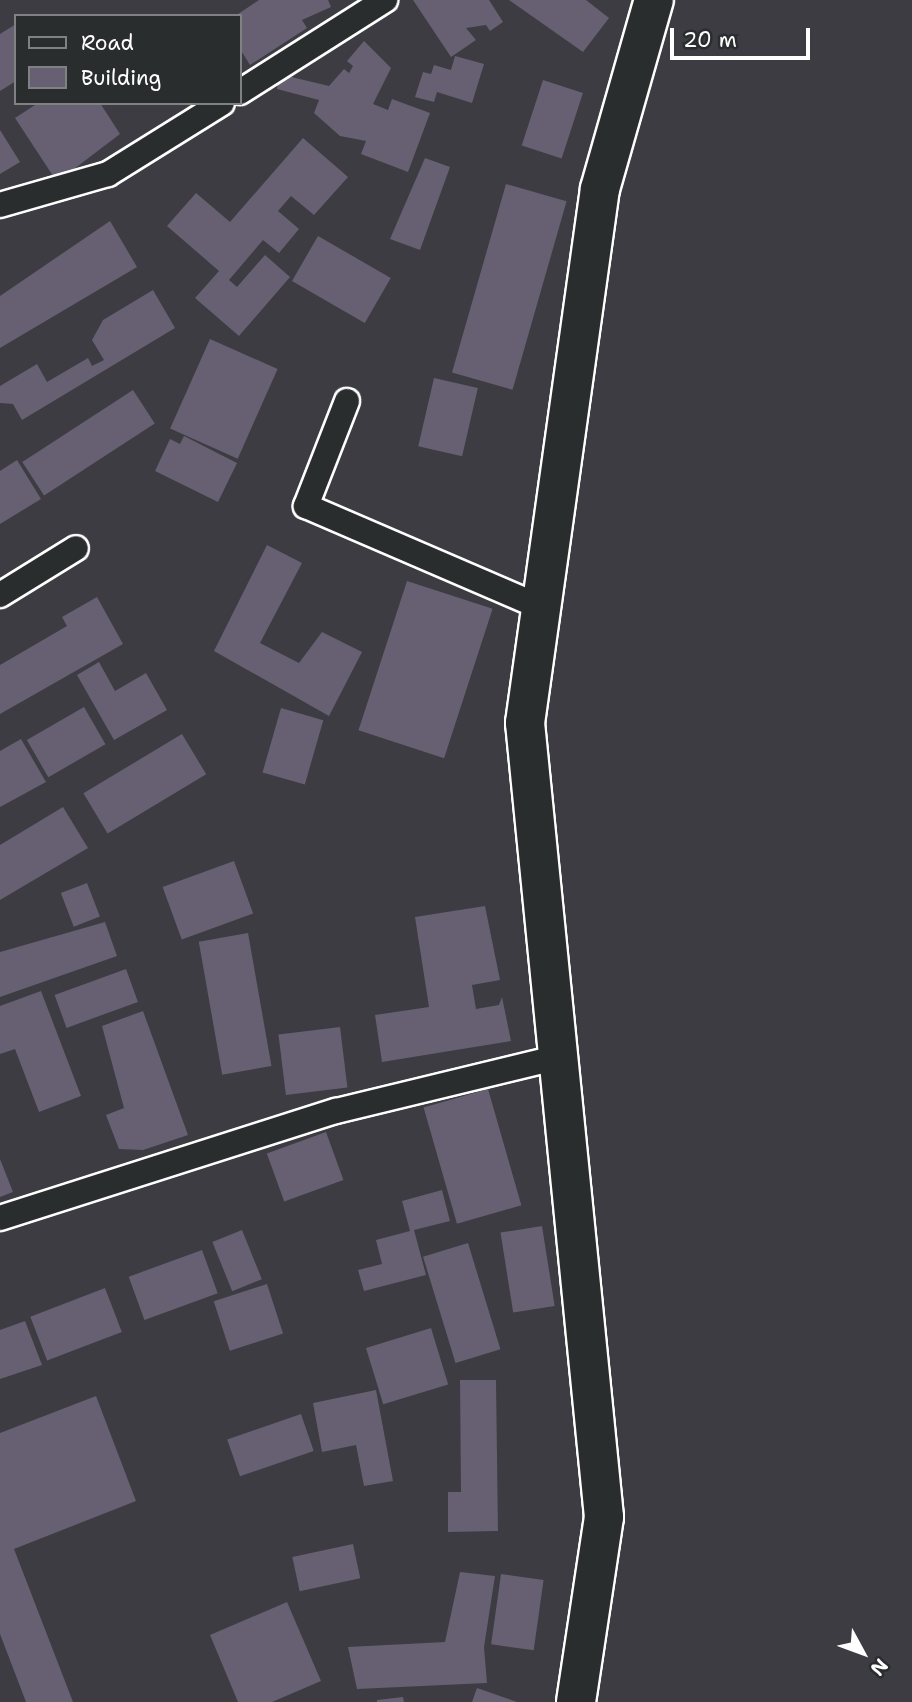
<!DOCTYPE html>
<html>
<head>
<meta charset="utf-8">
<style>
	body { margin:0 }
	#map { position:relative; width:912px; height:1702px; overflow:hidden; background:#3c3c42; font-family:"Shantell Sans",sans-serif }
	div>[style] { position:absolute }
	.building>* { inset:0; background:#666072; transform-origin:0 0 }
	.roads { filter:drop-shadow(2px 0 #fff) drop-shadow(-2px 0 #fff) drop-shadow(0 2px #fff) drop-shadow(0 -2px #fff) }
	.service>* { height:24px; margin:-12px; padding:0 12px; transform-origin:12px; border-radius:12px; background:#2a2d2e }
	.tertiary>* { height:38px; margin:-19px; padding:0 19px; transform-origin:19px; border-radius:19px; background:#2a2d2e }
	span { translate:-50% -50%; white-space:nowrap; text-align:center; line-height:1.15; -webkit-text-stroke:6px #2a2d2e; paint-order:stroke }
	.legend { position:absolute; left:14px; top:14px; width:228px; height:91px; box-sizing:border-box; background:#2a2d2e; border:2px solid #7f8182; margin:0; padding:9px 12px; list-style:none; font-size:21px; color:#fff }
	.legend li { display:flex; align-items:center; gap:14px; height:35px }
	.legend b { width:35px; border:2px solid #7f8182 }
	.north { position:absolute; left:828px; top:1618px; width:70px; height:70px; -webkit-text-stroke:5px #2a2d2e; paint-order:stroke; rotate:131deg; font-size:19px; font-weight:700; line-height:28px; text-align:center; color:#fff }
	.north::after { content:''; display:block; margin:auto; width:24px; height:32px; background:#fff; clip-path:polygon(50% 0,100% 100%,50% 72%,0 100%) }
	.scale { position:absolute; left:670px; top:28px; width:140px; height:32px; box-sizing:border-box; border:4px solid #fff; border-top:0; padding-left:9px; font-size:21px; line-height:24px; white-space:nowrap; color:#fff; -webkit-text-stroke:5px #2a2d2e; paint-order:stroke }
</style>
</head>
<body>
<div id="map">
	<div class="building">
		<i style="clip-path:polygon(259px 0,328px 0,331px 7px,302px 20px,307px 28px,250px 65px,240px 49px,240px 16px,235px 16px)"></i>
		<i style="clip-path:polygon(413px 0,489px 0,503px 22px,490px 31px,486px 25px,466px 28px,476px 40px,451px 57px)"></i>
		<i style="clip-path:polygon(509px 0,586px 0,609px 18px,583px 52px)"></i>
		<i style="clip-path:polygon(16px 24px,16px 81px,0 91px,0 34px)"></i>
		<i style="clip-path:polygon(364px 41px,391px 68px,373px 104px,388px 110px,392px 99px,430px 113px,408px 172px,361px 154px,366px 141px,340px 136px,314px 113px,319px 100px,277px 89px,279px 74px,329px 86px,344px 69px,349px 73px,353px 66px,347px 61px)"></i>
		<i style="clip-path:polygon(455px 56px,484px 64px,472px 103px,437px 92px,434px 102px,415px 97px,423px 72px,431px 74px,434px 65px,451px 70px)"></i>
		<i style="left:543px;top:80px;width:42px;height:69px;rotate:18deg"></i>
		<i style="clip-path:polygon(38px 103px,100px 103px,120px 134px,57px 182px,15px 118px)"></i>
		<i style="clip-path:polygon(0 130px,20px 162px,0 174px)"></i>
		<i style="clip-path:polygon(303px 138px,348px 177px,314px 215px,291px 196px,278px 211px,299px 229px,279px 253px,263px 240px,229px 280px,237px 287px,265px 255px,290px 277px,239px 336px,195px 298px,219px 271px,167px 226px,196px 193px,230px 222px)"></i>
		<i style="clip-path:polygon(425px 158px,450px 167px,420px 250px,390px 239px)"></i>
		<i style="left:506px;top:184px;width:63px;height:196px;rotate:16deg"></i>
		<i style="clip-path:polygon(110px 221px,137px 267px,0 348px,0 296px)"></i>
		<i style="left:318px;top:236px;width:84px;height:52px;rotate:30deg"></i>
		<i style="clip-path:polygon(153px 290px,175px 328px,22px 420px,13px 404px,0 403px,0 386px,37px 364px,47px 382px,88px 358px,92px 366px,104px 360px,92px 340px,103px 320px)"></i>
		<i style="left:210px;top:339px;width:74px;height:98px;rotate:24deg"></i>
		<i style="left:434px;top:378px;width:45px;height:70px;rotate:13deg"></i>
		<i style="left:133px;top:390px;width:40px;height:132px;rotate:57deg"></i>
		<i style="clip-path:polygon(184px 436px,237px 463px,218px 502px,155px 471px,170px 439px,180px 444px)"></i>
		<i style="clip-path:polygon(17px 460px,41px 499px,0 524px,0 471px)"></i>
		<i style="clip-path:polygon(267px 545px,302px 563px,260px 643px,299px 663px,322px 632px,362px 652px,329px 716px,214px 651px)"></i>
		<i style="left:407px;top:581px;width:90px;height:157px;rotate:18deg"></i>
		<i style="clip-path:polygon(97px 597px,123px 644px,0 714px,0 665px,67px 626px,62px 617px)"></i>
		<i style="clip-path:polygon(99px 662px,115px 691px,146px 673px,167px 710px,114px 740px,77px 675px)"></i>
		<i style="left:84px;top:707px;width:43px;height:66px;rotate:60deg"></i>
		<i style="left:281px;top:708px;width:44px;height:67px;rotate:16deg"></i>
		<i style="left:182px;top:734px;width:47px;height:115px;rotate:59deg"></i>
		<i style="clip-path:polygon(21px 739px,46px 782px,0 807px,0 751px)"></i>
		<i style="clip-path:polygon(63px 807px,88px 848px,0 900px,0 845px)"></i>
		<i style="left:234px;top:861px;width:56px;height:76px;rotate:70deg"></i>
		<i style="left:87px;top:883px;width:36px;height:28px;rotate:69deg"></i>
		<i style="clip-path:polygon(485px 906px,500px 980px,472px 985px,476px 1009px,499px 1005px,502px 997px,511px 1041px,382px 1062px,375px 1015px,429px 1007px,415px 917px)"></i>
		<i style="clip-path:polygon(105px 922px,117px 956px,0 997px,0 952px)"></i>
		<i style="left:248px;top:933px;width:135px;height:50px;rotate:80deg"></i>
		<i style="left:126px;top:969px;width:35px;height:76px;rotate:70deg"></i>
		<i style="clip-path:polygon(41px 991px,81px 1096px,39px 1112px,15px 1049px,0 1054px,0 1006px)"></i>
		<i style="clip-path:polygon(143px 1011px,188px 1135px,143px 1150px,119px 1149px,106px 1115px,124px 1108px,102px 1026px)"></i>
		<i style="left:340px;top:1027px;width:61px;height:62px;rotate:83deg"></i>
		<i style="left:488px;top:1089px;width:121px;height:67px;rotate:74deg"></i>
		<i style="left:326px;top:1132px;width:51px;height:63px;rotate:70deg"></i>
		<i style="clip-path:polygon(0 1159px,13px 1192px,0 1197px)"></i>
		<i style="clip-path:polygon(442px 1190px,450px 1221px,414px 1230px,426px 1275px,364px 1291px,358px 1270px,382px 1264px,376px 1240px,410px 1231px,402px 1201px)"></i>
		<i style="left:542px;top:1226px;width:81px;height:42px;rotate:81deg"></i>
		<i style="left:242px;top:1230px;width:53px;height:32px;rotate:68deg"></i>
		<i style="left:468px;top:1243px;width:111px;height:47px;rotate:73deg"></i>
		<i style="left:202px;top:1250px;width:46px;height:78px;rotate:70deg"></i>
		<i style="left:267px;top:1284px;width:52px;height:56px;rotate:72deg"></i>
		<i style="left:105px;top:1288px;width:47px;height:80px;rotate:69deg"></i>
		<i style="clip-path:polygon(25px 1321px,42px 1365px,0 1379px,0 1330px)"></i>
		<i style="left:431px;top:1328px;width:59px;height:68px;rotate:73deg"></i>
		<i style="clip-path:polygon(460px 1380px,496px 1380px,498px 1531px,448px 1532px,448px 1492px,461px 1492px)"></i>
		<i style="clip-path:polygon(376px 1390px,393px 1481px,364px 1486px,356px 1445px,322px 1452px,313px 1403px)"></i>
		<i style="clip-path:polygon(96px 1396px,136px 1501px,14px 1549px,73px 1702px,26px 1702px,0 1634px,0 1433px)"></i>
		<i style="left:301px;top:1414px;width:39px;height:78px;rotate:71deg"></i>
		<i style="left:353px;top:1544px;width:35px;height:62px;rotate:78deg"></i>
		<i style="clip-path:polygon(460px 1572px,495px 1576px,484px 1647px,487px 1683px,357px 1689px,348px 1647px,445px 1642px)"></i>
		<i style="left:501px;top:1574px;width:43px;height:71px;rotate:8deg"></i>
		<i style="clip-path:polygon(287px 1602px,321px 1681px,272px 1702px,238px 1702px,210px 1635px)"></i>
		<i style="clip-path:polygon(477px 1688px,517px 1702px,472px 1702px)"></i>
		<i style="clip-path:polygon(403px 1697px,404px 1702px,377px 1702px,377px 1700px)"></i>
	</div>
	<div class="roads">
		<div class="service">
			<i style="left:240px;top:92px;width:172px;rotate:-32.4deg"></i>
			<i style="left:0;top:205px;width:112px;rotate:-16deg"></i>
			<i style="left:108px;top:174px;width:134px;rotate:-31.9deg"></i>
			<i style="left:347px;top:401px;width:113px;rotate:111.3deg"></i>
			<i style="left:306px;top:506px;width:256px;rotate:23.3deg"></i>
			<i style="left:0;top:595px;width:89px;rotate:-31.7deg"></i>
			<i style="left:0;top:1218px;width:353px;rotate:-17.7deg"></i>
			<i style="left:336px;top:1111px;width:234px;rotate:-13.6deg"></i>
		</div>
		<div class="tertiary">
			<i style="left:576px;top:1702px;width:187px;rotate:-81.4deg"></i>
			<i style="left:604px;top:1517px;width:798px;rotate:-95.68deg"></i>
			<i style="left:525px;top:723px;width:539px;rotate:-82.01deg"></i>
			<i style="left:600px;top:189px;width:197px;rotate:-74.1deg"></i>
		</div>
	</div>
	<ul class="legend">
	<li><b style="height:9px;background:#2a2d2e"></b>Road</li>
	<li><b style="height:19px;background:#666072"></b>Building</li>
	</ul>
	<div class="north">N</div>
	<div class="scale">20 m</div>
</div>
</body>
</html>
